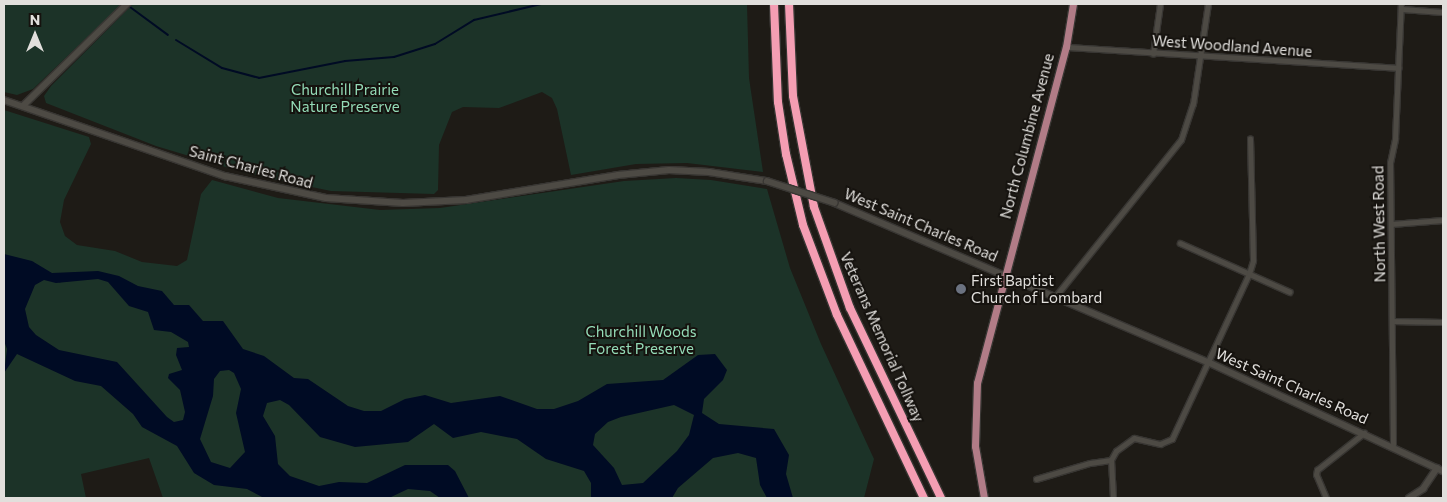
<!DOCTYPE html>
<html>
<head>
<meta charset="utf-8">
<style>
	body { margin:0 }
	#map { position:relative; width:1447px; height:502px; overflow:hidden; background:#1e1b16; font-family:Commissioner,sans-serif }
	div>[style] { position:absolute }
	.green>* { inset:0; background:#1c3328 }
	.water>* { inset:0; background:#000b24 }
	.stream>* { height:2px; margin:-1px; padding:0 1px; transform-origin:1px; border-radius:1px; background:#000b24 }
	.roads { filter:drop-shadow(1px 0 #383633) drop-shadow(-1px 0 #383633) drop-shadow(0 1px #383633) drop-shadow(0 -1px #383633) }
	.street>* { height:4.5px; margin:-2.25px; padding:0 2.25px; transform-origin:2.25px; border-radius:2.25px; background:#4d4a44 }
	.secondary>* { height:5.5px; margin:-2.75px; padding:0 2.75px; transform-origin:2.75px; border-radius:2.75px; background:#4d4a44 }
	.primary>* { height:7px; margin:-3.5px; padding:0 3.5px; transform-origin:3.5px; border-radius:3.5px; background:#b17c87 }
	.highway>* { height:8px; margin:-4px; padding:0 4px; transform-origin:4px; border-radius:4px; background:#f49eb3 }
	.bridges { filter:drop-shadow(1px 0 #383633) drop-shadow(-1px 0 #383633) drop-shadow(0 1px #383633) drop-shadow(0 -1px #383633) }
	.secondary-bridge>* { height:5.5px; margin:-2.75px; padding:0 2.75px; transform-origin:2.75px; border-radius:2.75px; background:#4d4a44 }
	.dots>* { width:14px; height:14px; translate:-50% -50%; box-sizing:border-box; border:2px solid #15120e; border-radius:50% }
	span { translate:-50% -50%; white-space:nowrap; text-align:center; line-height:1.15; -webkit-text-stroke:4px #15120e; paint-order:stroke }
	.street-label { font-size:15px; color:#e1dfdc }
	.park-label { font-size:15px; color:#94dbb7 }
	.poi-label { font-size:15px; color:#e1dfdc }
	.left { translate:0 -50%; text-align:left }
	.frame { position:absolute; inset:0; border:5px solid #e1dfdc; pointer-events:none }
	.north { position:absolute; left:10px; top:10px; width:50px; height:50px; -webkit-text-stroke:4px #15120e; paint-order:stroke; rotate:0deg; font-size:14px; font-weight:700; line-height:20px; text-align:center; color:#e1dfdc }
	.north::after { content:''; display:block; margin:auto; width:18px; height:22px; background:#e1dfdc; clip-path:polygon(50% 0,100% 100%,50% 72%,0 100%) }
</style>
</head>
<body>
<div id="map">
	<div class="green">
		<i style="clip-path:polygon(4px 4px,122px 4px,33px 89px,17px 95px,4px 92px)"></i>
		<i style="clip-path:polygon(133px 4px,747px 4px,749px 78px,763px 172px,687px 163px,636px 164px,571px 175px,557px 109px,552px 98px,542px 92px,499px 108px,463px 107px,452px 112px,439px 145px,438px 190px,434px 194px,331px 191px,249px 174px,156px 146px,46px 103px,44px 96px,51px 86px)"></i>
		<i style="clip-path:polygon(4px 110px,89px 137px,91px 144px,64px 200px,60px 222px,65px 236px,77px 245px,115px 251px,142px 262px,177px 266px,187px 260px,201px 194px,212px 180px,278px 198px,380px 210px,440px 208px,624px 181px,676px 178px,711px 180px,767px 189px,790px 268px,821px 344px,874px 459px,864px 498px,163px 498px,149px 458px,81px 474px,86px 498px,4px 498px)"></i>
	</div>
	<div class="water">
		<i style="clip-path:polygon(evenodd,4px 254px,32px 261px,52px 273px,98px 271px,119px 276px,138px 286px,162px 291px,174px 305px,189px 305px,203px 321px,223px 321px,243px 349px,264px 356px,294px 378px,308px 379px,348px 406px,364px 411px,381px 411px,405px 399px,425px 395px,451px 403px,500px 396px,537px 409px,554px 409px,578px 401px,607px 384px,663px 380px,698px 355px,715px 354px,727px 370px,723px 380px,704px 399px,702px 413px,719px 424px,774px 429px,789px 455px,786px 474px,793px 498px,767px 498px,760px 485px,756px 458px,738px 453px,713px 458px,678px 488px,672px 498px,591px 498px,591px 483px,584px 471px,546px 459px,517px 439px,481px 432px,453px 438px,434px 424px,408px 442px,355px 447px,320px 437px,289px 405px,280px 400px,267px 403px,263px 416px,275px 436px,278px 464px,290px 476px,319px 486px,339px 482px,367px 483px,405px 465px,448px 465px,455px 471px,469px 498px,440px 498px,430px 491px,408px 489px,389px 498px,264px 498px,247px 489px,214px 485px,194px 473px,177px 446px,142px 427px,133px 414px,101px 386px,75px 381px,17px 354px,4px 373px,7px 349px,4px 341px,4px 254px,98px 279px,108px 282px,129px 306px,148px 312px,154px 330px,171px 332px,188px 342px,189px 347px,177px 348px,176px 355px,182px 370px,169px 374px,168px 378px,180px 390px,185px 412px,183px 420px,174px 422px,167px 417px,117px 362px,59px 350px,36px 335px,29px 327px,25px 309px,35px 285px,44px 280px,56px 283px,98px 279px,4px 254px,229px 370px,234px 373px,241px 389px,236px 413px,245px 452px,230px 468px,211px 462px,200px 439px,213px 396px,214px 379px,220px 371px,229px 370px,4px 254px,674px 405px,694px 415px,689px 435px,677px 451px,643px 483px,622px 485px,614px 468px,593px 445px,595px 434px,608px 422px,621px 417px,674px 405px)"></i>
	</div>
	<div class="stream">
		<i style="left:130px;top:7px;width:47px;rotate:36.4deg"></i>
		<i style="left:176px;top:40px;width:54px;rotate:31.3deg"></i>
		<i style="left:222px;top:68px;width:38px;rotate:15deg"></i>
		<i style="left:259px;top:78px;width:88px;rotate:-11.2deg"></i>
		<i style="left:345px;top:61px;width:49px;rotate:-4.7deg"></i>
		<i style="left:394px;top:57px;width:43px;rotate:-17.6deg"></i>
		<i style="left:435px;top:44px;width:46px;rotate:-31.6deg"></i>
		<i style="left:474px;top:20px;width:69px;rotate:-13.4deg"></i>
	</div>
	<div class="roads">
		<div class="street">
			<i style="left:1401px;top:9px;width:42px;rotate:4.1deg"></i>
			<i style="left:1066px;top:47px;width:333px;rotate:3.6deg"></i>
			<i style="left:1153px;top:54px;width:50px;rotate:-82deg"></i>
			<i style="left:1391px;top:224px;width:52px;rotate:-4.4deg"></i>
			<i style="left:1180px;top:243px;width:120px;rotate:24deg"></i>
			<i style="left:1055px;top:297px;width:201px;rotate:-51.3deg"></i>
			<i style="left:1181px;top:140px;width:38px;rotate:-72deg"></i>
			<i style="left:1193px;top:104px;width:101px;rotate:-81.5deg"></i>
			<i style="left:1392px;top:321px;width:51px;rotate:1.1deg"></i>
			<i style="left:1393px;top:445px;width:282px;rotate:-90.6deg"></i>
			<i style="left:1390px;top:163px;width:25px;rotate:-78deg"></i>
			<i style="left:1395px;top:139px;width:135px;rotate:-87.5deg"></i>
			<i style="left:1036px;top:479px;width:56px;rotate:-16.5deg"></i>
			<i style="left:1090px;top:463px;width:21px;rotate:-8deg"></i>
			<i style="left:1113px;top:498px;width:38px;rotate:-93deg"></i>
			<i style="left:1111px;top:460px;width:10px;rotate:-61deg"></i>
			<i style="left:1116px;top:451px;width:22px;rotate:-36deg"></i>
			<i style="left:1134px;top:438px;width:27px;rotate:13deg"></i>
			<i style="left:1160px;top:444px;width:13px;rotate:-23deg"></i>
			<i style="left:1172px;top:439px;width:182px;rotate:-65deg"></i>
			<i style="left:1249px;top:274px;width:14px;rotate:-73deg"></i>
			<i style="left:1253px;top:261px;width:122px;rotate:-91.4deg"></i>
			<i style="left:1326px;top:498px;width:25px;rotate:-113deg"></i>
			<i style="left:1316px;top:475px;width:5px;rotate:-79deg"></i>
			<i style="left:1317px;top:470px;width:60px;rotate:-38.2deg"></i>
		</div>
		<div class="secondary">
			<i style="left:4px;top:100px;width:234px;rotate:19deg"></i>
			<i style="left:225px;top:176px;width:103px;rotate:12.3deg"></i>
			<i style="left:326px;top:198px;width:77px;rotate:3.7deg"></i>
			<i style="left:403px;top:203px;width:63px;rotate:-2.7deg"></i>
			<i style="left:466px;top:200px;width:154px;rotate:-9.3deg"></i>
			<i style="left:618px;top:175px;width:51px;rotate:-5.6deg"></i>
			<i style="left:669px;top:170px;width:40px;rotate:2.9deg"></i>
			<i style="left:709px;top:172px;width:59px;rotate:8.8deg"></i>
			<i style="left:23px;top:106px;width:146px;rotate:-44.4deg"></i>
			<i style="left:835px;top:203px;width:405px;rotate:23.1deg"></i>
			<i style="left:1208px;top:362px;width:259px;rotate:24.9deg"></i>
			<i style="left:1409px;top:498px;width:17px;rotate:-33deg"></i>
			<i style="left:1423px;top:489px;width:25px;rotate:-56deg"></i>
		</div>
		<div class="primary">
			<i style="left:984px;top:498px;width:53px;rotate:-99.8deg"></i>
			<i style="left:975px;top:446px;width:63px;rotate:-88.2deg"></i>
			<i style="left:977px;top:383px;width:348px;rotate:-75.2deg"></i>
			<i style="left:1066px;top:47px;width:44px;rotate:-80.8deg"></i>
		</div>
		<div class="highway">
			<i style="left:774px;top:4px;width:98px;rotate:87.7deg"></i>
			<i style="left:778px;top:102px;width:53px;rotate:81.3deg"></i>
			<i style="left:786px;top:154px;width:73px;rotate:76.5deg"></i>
			<i style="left:803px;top:225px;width:96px;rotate:69.3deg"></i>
			<i style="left:837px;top:315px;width:203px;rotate:64.6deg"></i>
			<i style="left:789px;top:4px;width:92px;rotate:87.5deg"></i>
			<i style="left:793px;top:96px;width:113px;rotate:79.3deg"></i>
			<i style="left:814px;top:207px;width:107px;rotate:70.4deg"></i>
			<i style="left:850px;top:308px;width:211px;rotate:64.4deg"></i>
		</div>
	</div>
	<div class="bridges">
		<div class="secondary-bridge">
			<i style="left:767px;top:181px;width:71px;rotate:17.9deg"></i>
		</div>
	</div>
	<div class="dots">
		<i style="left:961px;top:289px;background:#6b7280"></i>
	</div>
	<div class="street-label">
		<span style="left:1232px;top:46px;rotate:4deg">West Woodland Avenue</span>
		<span style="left:1027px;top:136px;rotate:-75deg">North Columbine Avenue</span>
		<span style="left:251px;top:167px;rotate:15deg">Saint Charles Road</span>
		<span style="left:1379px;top:224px;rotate:-91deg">North West Road</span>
		<span style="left:921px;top:225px;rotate:23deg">West Saint Charles Road</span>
		<span style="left:882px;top:337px;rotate:66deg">Veterans Memorial Tollway</span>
		<span style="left:1292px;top:386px;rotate:24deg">West Saint Charles Road</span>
	</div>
	<div class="park-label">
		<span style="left:345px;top:98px">Churchill Prairie<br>Nature Preserve</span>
		<span style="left:641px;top:340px">Churchill Woods<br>Forest Preserve</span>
	</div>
	<div class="poi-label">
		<span class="left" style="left:971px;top:289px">First Baptist<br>Church of Lombard</span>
	</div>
	<div class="frame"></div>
	<div class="north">N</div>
</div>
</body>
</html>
